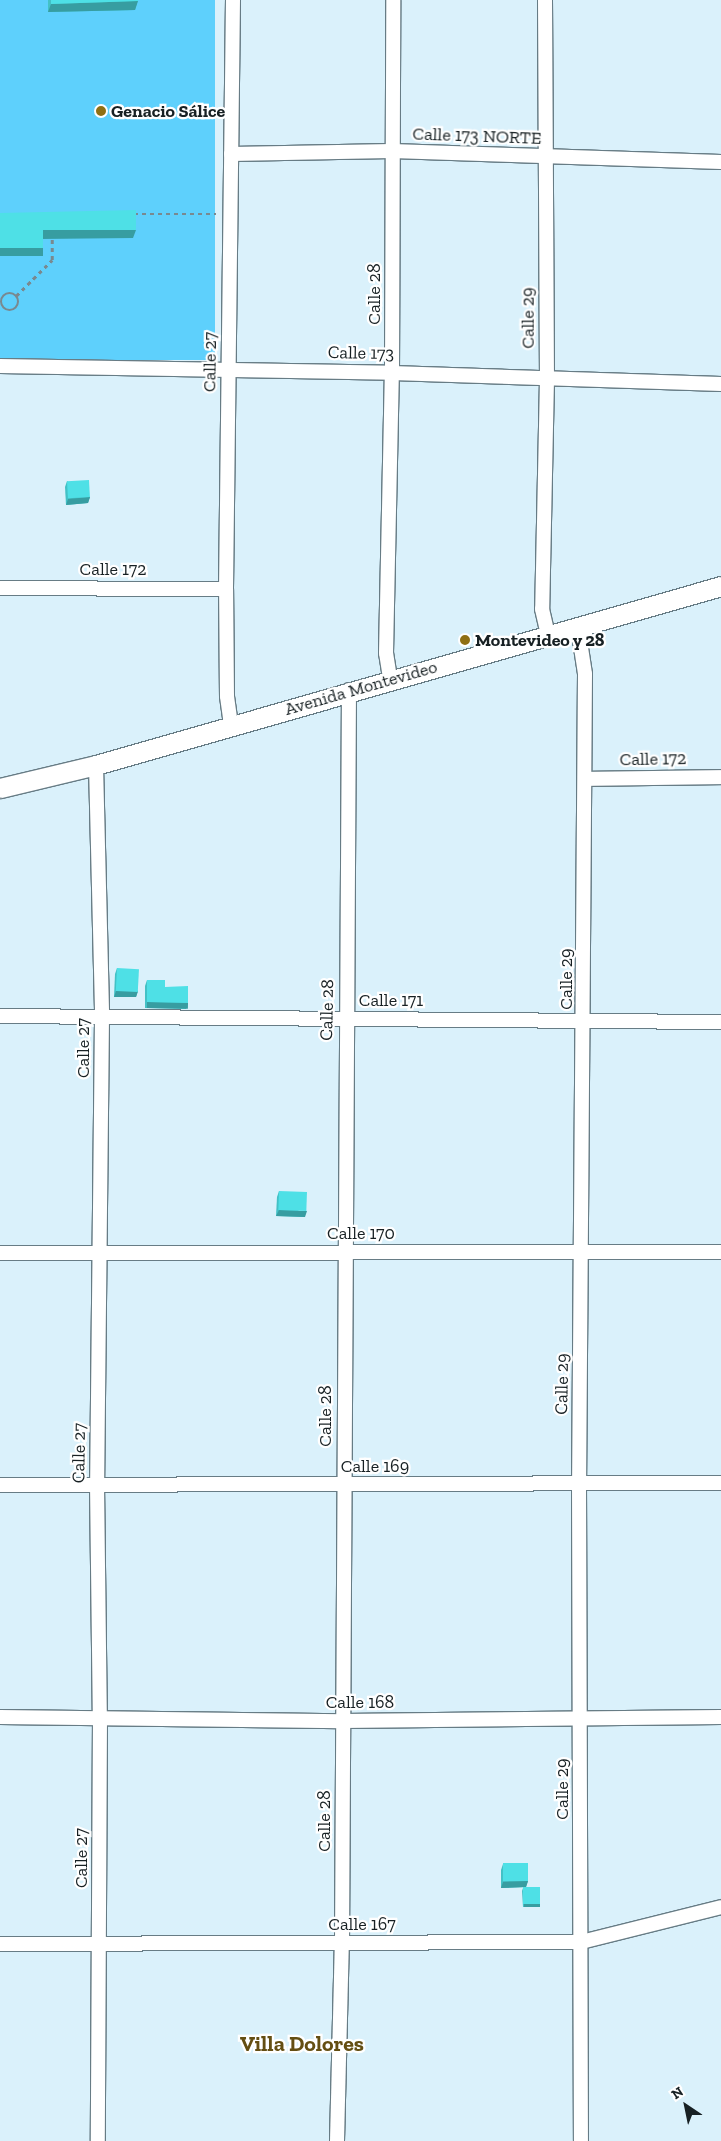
<!DOCTYPE html>
<html>
<head>
<meta charset="utf-8">
<style>
	body { margin:0 }
	#map { position:relative; width:721px; height:2141px; overflow:hidden; background:#daf1fb; font-family:"Zilla Slab",serif }
	div>[style] { position:absolute }
	.green>* { inset:0; background:#5ed0fc; transform-origin:0 0 }
	.path>* { height:2.5px; margin-top:-1.25px; transform-origin:0; background:repeating-linear-gradient(90deg,#798990 0 4px,transparent 0 8px) }
	.path>.ring { margin:-1.25px; padding:0; box-sizing:content-box; background:none; border:2.5px solid #798990; border-radius:50% }
	.roads { filter:drop-shadow(1px 0 #677c85) drop-shadow(-1px 0 #677c85) drop-shadow(0 1px #677c85) drop-shadow(0 -1px #677c85) }
	.street>* { height:14px; margin:-7px; padding:0 7px; transform-origin:7px; border-radius:7px; background:#fff }
	.secondary>* { height:19px; margin:-9.5px; padding:0 9.5px; transform-origin:9.5px; border-radius:9.5px; background:#fff }
	.wall>* { inset:0; background:#43c1c6 }
	.shaded-wall>* { inset:0; background:#379da1; transform-origin:0 0 }
	.building>* { inset:0; background:#4ee0e6; transform-origin:0 0 }
	.dots>* { width:14px; height:14px; translate:-50% -50%; box-sizing:border-box; border:2px solid #fff; border-radius:50% }
	span { translate:-50% -50%; white-space:nowrap; text-align:center; line-height:1.15; -webkit-text-stroke:4.5px #fff; paint-order:stroke }
	.poi-label { font-size:18px; color:#172023; font-weight:700 }
	.left { translate:0 -50%; text-align:left }
	.street-label { font-size:18px; color:#172023 }
	.district-label { font-size:22px; color:#644e12; font-weight:700 }
	.north { position:absolute; left:661px; top:2081px; width:50px; height:50px; -webkit-text-stroke:4px #fff; paint-order:stroke; rotate:326deg; font-size:14px; font-weight:700; line-height:20px; text-align:center; color:#172023 }
	.north::after { content:''; display:block; margin:auto; width:18px; height:22px; background:#172023; clip-path:polygon(50% 0,100% 100%,50% 72%,0 100%) }
</style>
</head>
<body>
<div id="map">
	<div class="green">
		<i style="left:0;top:0;width:215px;height:360px"></i>
	</div>
	<div class="path">
		<i style="left:134px;top:214px;width:82px"></i>
		<i class="ring" style="left:1px;top:293px;width:15.5px;height:15.5px"></i>
		<i style="left:16px;top:296px;width:51px;rotate:-45deg"></i>
		<i style="left:52px;top:260px;width:23px;rotate:-90deg"></i>
	</div>
	<div class="roads">
		<div class="street">
			<i style="left:545px;top:0;width:379px;rotate:89.7deg"></i>
			<i style="left:547px;top:379px;width:230px;rotate:91.2deg"></i>
			<i style="left:542px;top:609px;width:26px;rotate:77deg"></i>
			<i style="left:231px;top:154px;width:161px;rotate:-1.1deg"></i>
			<i style="left:392px;top:151px;width:329px;rotate:1.9deg"></i>
			<i style="left:0;top:366px;width:392px;rotate:1deg"></i>
			<i style="left:392px;top:373px;width:329px;rotate:1.9deg"></i>
			<i style="left:0;top:588px;width:226px;rotate:0.3deg"></i>
			<i style="left:578px;top:628px;width:47px;rotate:81.3deg"></i>
			<i style="left:585px;top:674px;width:810px;rotate:90.42deg"></i>
			<i style="left:579px;top:1484px;width:657px;rotate:89.83deg"></i>
			<i style="left:390px;top:678px;width:25px;rotate:-99deg"></i>
			<i style="left:386px;top:653px;width:280px;rotate:-88.8deg"></i>
			<i style="left:392px;top:373px;width:373px;rotate:-89.8deg"></i>
			<i style="left:231px;top:725px;width:29px;rotate:-98deg"></i>
			<i style="left:227px;top:696px;width:107px;rotate:-90.5deg"></i>
			<i style="left:226px;top:589px;width:589px;rotate:-89.32deg"></i>
			<i style="left:96px;top:765px;width:252px;rotate:88.6deg"></i>
			<i style="left:102px;top:1017px;width:467px;rotate:90.6deg"></i>
			<i style="left:97px;top:1484px;width:234px;rotate:89.3deg"></i>
			<i style="left:100px;top:1718px;width:423px;rotate:90.3deg"></i>
			<i style="left:585px;top:779px;width:136px;rotate:-0.8deg"></i>
			<i style="left:0;top:1016px;width:721px;rotate:0.48deg"></i>
			<i style="left:0;top:1253px;width:721px;rotate:-0.08deg"></i>
			<i style="left:0;top:1485px;width:721px;rotate:-0.16deg"></i>
			<i style="left:0;top:1717px;width:343px;rotate:0.7deg"></i>
			<i style="left:343px;top:1721px;width:378px;rotate:-0.6deg"></i>
			<i style="left:0;top:1944px;width:581px;rotate:-0.2deg"></i>
			<i style="left:581px;top:1942px;width:144px;rotate:-14deg"></i>
			<i style="left:337px;top:2141px;width:199px;rotate:-88.6deg"></i>
			<i style="left:342px;top:1942px;width:1252px;rotate:-89.68deg"></i>
		</div>
		<div class="secondary">
			<i style="left:0;top:788px;width:99px;rotate:-13.5deg"></i>
			<i style="left:96px;top:765px;width:650px;rotate:-15.98deg"></i>
		</div>
	</div>
	<div class="wall">
		<i style="clip-path:polygon(48px 0,138px 0,135px 10px,48px 12px)"></i>
		<i style="clip-path:polygon(67px 481px,90px 497px,88px 503px,66px 505px,65px 487px)"></i>
		<i style="clip-path:polygon(117px 968px,138px 991px,136px 997px,114px 997px,115px 974px)"></i>
		<i style="clip-path:polygon(147px 980px,165px 987px,188px 1003px,186px 1009px,145px 1008px,145px 986px)"></i>
		<i style="clip-path:polygon(279px 1191px,305px 1217px,276px 1216px,277px 1197px)"></i>
		<i style="clip-path:polygon(503px 1864px,528px 1881px,526px 1887px,501px 1888px,501px 1870px)"></i>
		<i style="clip-path:polygon(523px 1888px,540px 1904px,539px 1907px,523px 1907px,522px 1891px)"></i>
	</div>
	<div class="shaded-wall">
		<i style="clip-path:polygon(138px 1px,135px 10px,48px 12px,51px 4px)"></i>
		<i style="clip-path:polygon(43px 230px,136px 230px,133px 238px,40px 239px)"></i>
		<i style="left:0;top:248px;width:43px;height:8px"></i>
		<i style="clip-path:polygon(90px 497px,88px 503px,66px 505px,68px 499px)"></i>
		<i style="clip-path:polygon(116px 991px,138px 991px,136px 997px,114px 997px)"></i>
		<i style="left:147px;top:1002px;width:41px;height:6px;rotate:1deg"></i>
		<i style="clip-path:polygon(279px 1210px,307px 1211px,305px 1217px,276px 1216px)"></i>
		<i style="clip-path:polygon(528px 1881px,526px 1887px,501px 1888px,503px 1882px)"></i>
		<i style="left:524px;top:1904px;width:16px;height:3px"></i>
	</div>
	<div class="building">
		<i style="clip-path:polygon(51px 0,138px 0,138px 1px,51px 4px)"></i>
		<i style="clip-path:polygon(136px 210px,136px 230px,43px 230px,43px 248px,0 248px,0 213px)"></i>
		<i style="left:89px;top:480px;width:17px;height:22px;rotate:87deg"></i>
		<i style="left:117px;top:968px;width:22px;height:23px;rotate:3deg"></i>
		<i style="clip-path:polygon(147px 980px,165px 980px,165px 987px,188px 986px,188px 1003px,147px 1002px)"></i>
		<i style="left:279px;top:1191px;width:28px;height:19px;rotate:2deg"></i>
		<i style="left:528px;top:1863px;width:18px;height:25px;rotate:90deg"></i>
		<i style="left:540px;top:1887px;width:17px;height:17px;rotate:90deg"></i>
	</div>
	<div class="dots">
		<i style="left:101px;top:111px;background:#8f6f13"></i>
		<i style="left:465px;top:640px;background:#8f6f13"></i>
	</div>
	<div class="poi-label">
		<span class="left" style="left:111px;top:111px">Genacio Sálice</span>
		<span class="left" style="left:475px;top:640px">Montevideo y 28</span>
	</div>
	<div class="street-label">
		<span style="left:477px;top:136px;rotate:2deg">Calle 173 NORTE</span>
		<span style="left:374px;top:294px;rotate:-90deg">Calle 28</span>
		<span style="left:528px;top:318px;rotate:-90deg">Calle 29</span>
		<span style="left:361px;top:353px;rotate:1deg">Calle 173</span>
		<span style="left:210px;top:362px;rotate:-89deg">Calle 27</span>
		<span style="left:113px;top:569px">Calle 172</span>
		<span style="left:361px;top:688px;rotate:-16deg">Avenida Montevideo</span>
		<span style="left:653px;top:759px;rotate:-1deg">Calle 172</span>
		<span style="left:566px;top:979px;rotate:-90deg">Calle 29</span>
		<span style="left:391px;top:1000px">Calle 171</span>
		<span style="left:327px;top:1010px;rotate:-89deg">Calle 28</span>
		<span style="left:83px;top:1048px;rotate:-90deg">Calle 27</span>
		<span style="left:361px;top:1233px">Calle 170</span>
		<span style="left:562px;top:1384px;rotate:-89deg">Calle 29</span>
		<span style="left:325px;top:1416px;rotate:-90deg">Calle 28</span>
		<span style="left:79px;top:1453px;rotate:-89deg">Calle 27</span>
		<span style="left:375px;top:1466px">Calle 169</span>
		<span style="left:360px;top:1702px">Calle 168</span>
		<span style="left:562px;top:1789px;rotate:-90deg">Calle 29</span>
		<span style="left:324px;top:1821px;rotate:-90deg">Calle 28</span>
		<span style="left:81px;top:1858px;rotate:-90deg">Calle 27</span>
		<span style="left:362px;top:1924px">Calle 167</span>
	</div>
	<div class="district-label">
		<span style="left:302px;top:2044px">Villa Dolores</span>
	</div>
	<div class="north">N</div>
</div>
</body>
</html>
